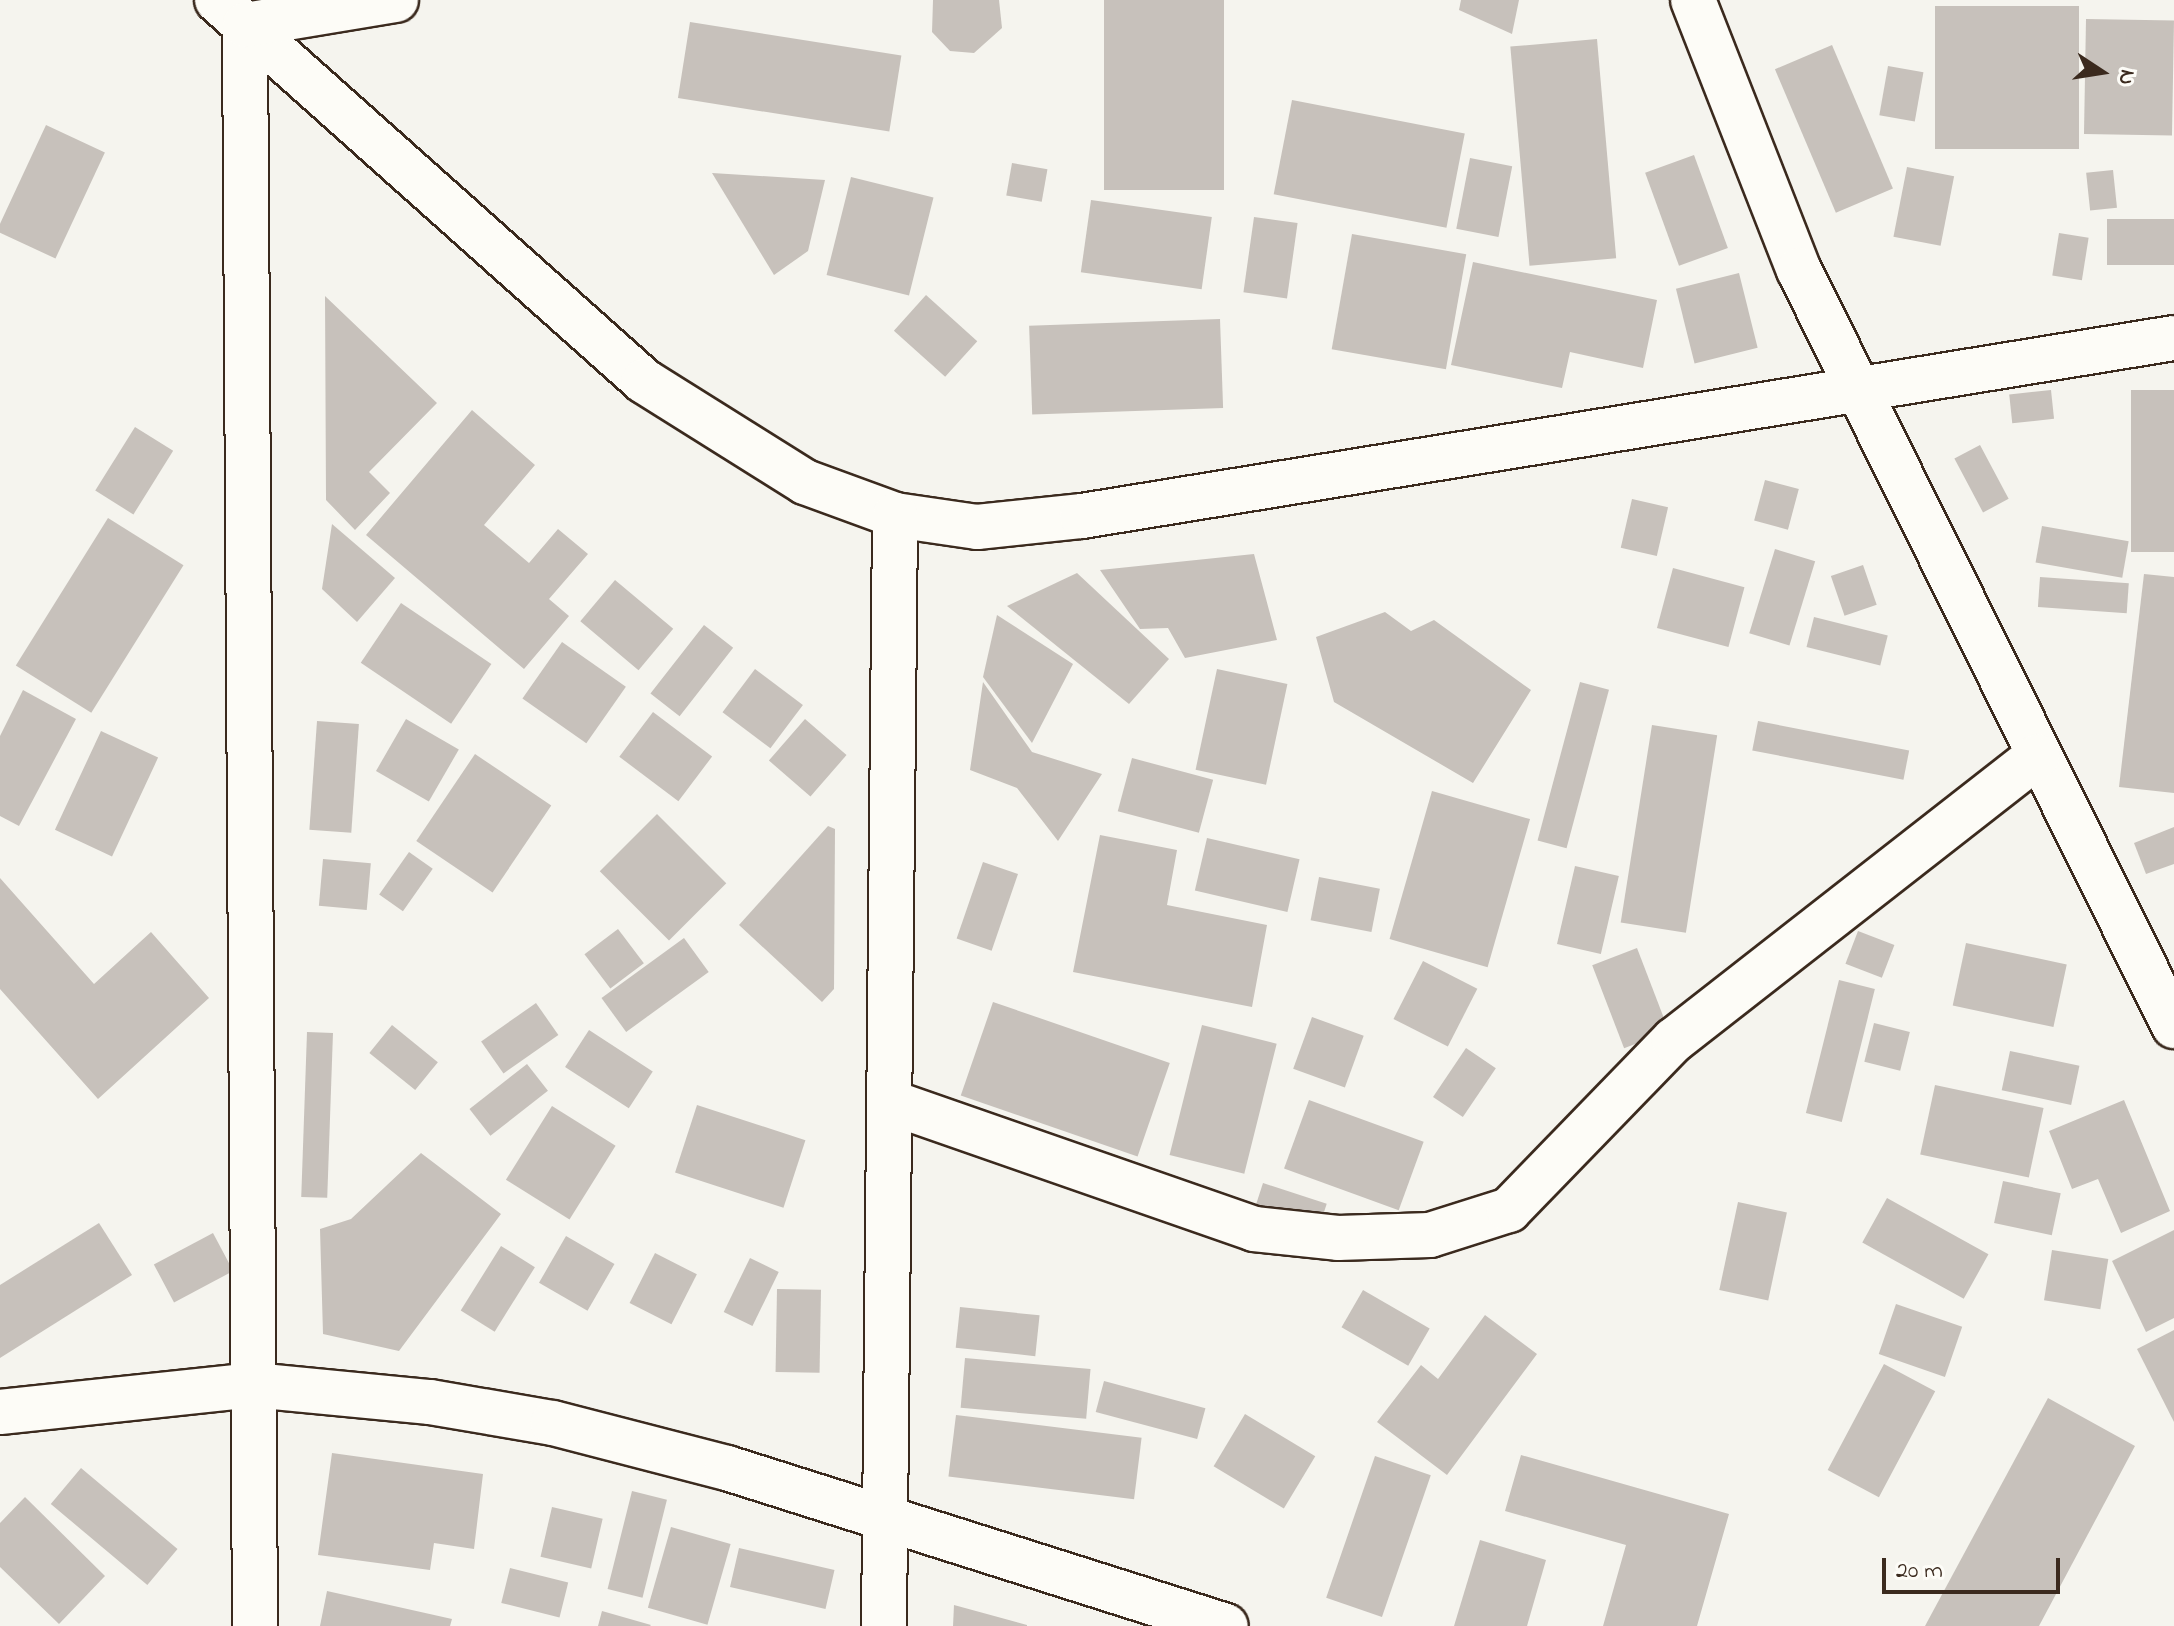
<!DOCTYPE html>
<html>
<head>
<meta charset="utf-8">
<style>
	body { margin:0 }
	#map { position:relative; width:2174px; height:1626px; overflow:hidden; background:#f5f4ee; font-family:"Indie Flower",sans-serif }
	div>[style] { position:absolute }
	.building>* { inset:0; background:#c7c1bb; transform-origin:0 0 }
	.roads { filter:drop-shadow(2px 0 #3b2a1e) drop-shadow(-2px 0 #3b2a1e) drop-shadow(0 2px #3b2a1e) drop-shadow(0 -2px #3b2a1e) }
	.minor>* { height:44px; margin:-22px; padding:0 22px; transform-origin:22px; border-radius:22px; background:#fdfcf7 }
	span { translate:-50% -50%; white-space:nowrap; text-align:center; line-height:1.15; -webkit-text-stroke:6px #fdfcf7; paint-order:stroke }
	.north { position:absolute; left:2062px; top:32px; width:80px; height:80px; -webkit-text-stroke:6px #fdfcf7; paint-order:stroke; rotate:102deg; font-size:22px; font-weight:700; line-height:32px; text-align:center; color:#3b2a1e }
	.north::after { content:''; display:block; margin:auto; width:28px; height:36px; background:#3b2a1e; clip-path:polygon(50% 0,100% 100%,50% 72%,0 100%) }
	.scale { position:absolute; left:1882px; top:1558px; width:178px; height:36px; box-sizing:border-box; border:4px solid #3b2a1e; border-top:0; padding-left:10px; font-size:24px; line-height:28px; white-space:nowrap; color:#3b2a1e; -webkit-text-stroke:6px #fdfcf7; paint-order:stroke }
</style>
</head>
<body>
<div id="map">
	<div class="building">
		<i style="clip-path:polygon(933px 0,999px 0,1002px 28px,974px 53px,950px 51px,932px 32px)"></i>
		<i style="left:1104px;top:0;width:120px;height:190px"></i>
		<i style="clip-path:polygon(1461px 0,1519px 0,1512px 34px,1459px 10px)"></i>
		<i style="left:1935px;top:6px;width:144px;height:143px"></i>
		<i style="left:2086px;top:19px;width:88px;height:115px;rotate:1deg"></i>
		<i style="left:690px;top:22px;width:214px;height:77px;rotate:9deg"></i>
		<i style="left:1597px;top:39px;width:220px;height:87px;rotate:85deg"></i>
		<i style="left:1832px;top:45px;width:156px;height:62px;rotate:67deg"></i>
		<i style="left:1888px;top:66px;width:36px;height:50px;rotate:10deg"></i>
		<i style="left:1292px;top:100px;width:176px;height:96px;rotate:11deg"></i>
		<i style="left:46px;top:125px;width:65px;height:117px;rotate:25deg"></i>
		<i style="left:1694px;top:155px;width:99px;height:52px;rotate:70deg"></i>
		<i style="left:1470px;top:158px;width:43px;height:72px;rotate:11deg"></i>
		<i style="left:1012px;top:163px;width:36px;height:33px;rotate:10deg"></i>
		<i style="left:1907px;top:167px;width:48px;height:71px;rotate:11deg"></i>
		<i style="left:2113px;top:170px;width:38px;height:27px;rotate:84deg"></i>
		<i style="clip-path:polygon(712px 173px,825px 180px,808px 251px,774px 275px)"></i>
		<i style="left:851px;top:177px;width:85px;height:101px;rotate:14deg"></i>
		<i style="left:1091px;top:200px;width:122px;height:73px;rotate:8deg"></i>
		<i style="left:1254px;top:217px;width:44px;height:76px;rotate:8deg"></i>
		<i style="left:2174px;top:219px;width:46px;height:67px;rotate:90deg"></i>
		<i style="left:2059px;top:233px;width:30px;height:43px;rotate:9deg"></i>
		<i style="left:1352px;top:234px;width:116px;height:117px;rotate:10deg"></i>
		<i style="clip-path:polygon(1473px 262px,1657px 300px,1643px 368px,1570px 352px,1562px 388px,1451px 365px)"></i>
		<i style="left:1739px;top:273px;width:77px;height:65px;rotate:76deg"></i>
		<i style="left:926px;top:295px;width:69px;height:48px;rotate:42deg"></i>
		<i style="clip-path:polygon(325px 296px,437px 403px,369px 472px,390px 493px,355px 530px,326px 500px)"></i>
		<i style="left:1220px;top:319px;width:89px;height:191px;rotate:88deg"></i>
		<i style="left:2051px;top:390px;width:29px;height:42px;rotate:84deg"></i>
		<i style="left:2174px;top:390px;width:162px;height:43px;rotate:90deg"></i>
		<i style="clip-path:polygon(472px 410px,535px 465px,484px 525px,529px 563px,558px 529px,588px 554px,549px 599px,569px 616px,524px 669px,366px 535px)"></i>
		<i style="left:135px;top:427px;width:45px;height:75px;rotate:32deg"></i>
		<i style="left:1980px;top:445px;width:61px;height:29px;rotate:62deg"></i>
		<i style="left:1765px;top:480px;width:35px;height:42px;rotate:15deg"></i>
		<i style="left:1632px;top:499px;width:37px;height:50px;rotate:13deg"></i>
		<i style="left:108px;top:518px;width:89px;height:174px;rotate:32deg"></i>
		<i style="clip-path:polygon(332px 524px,395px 578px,357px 622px,322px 589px)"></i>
		<i style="left:2042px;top:526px;width:88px;height:37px;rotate:10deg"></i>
		<i style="left:1775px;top:549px;width:42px;height:88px;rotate:17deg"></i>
		<i style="clip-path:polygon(1254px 554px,1277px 640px,1185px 658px,1168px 628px,1140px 629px,1100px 570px)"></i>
		<i style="left:1863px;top:565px;width:42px;height:34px;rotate:71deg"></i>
		<i style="left:1673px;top:568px;width:74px;height:62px;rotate:15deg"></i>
		<i style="clip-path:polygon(1077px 573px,1169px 659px,1129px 704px,1007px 606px)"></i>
		<i style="clip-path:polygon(2144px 574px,2174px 577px,2174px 793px,2119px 787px)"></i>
		<i style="left:2040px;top:577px;width:89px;height:30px;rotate:4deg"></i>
		<i style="left:615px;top:580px;width:76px;height:54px;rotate:40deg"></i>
		<i style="left:401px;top:603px;width:109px;height:72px;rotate:34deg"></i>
		<i style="clip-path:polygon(1385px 612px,1411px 631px,1434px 620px,1531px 690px,1473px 783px,1334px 702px,1316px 637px)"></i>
		<i style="clip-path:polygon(997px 615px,1073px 664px,1032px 743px,983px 677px)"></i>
		<i style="left:1814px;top:617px;width:76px;height:31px;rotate:14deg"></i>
		<i style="left:704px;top:625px;width:37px;height:87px;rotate:38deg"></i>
		<i style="left:562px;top:642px;width:78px;height:69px;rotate:35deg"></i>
		<i style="left:755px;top:669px;width:60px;height:54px;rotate:37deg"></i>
		<i style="left:1217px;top:669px;width:72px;height:103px;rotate:12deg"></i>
		<i style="clip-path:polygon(983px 682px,1032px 752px,1102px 774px,1058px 841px,1017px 788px,970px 770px)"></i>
		<i style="left:1580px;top:682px;width:30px;height:164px;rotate:15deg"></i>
		<i style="clip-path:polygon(23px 690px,76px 719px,19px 826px,0 816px,0 736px)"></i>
		<i style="left:653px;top:712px;width:74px;height:56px;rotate:37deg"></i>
		<i style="left:406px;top:719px;width:61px;height:60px;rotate:30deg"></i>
		<i style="left:805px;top:719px;width:55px;height:55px;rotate:41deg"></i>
		<i style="left:317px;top:721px;width:42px;height:109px;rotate:4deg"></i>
		<i style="left:1758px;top:721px;width:154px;height:30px;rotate:11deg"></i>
		<i style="left:1652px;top:725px;width:66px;height:200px;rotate:9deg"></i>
		<i style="left:101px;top:731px;width:63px;height:109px;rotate:25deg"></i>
		<i style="left:475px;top:754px;width:92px;height:105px;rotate:34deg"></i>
		<i style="left:1132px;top:758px;width:84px;height:55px;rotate:15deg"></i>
		<i style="left:1432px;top:791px;width:102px;height:154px;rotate:16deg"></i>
		<i style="left:657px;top:814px;width:98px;height:81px;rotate:45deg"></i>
		<i style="clip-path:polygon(828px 826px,835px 829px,834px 989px,822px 1002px,739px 925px)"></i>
		<i style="clip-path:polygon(2174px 827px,2174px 864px,2146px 874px,2134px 843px)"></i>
		<i style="clip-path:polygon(1100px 835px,1177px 850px,1167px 905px,1267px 925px,1252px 1007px,1073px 972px)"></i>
		<i style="left:1207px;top:838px;width:95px;height:54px;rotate:13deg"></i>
		<i style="left:409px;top:852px;width:29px;height:52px;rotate:35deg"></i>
		<i style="left:323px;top:859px;width:48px;height:47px;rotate:5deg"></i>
		<i style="left:983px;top:862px;width:37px;height:81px;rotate:19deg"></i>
		<i style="left:1575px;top:866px;width:45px;height:80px;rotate:13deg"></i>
		<i style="left:1319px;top:877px;width:62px;height:44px;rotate:11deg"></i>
		<i style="clip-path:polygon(0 878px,94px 984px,151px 932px,209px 998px,98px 1099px,0 989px)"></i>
		<i style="left:618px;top:929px;width:43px;height:42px;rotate:53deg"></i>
		<i style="left:1858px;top:931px;width:39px;height:35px;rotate:21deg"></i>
		<i style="left:684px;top:938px;width:42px;height:102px;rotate:54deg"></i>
		<i style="left:1966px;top:943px;width:103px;height:64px;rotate:12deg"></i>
		<i style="left:1637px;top:948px;width:89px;height:48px;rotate:69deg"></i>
		<i style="left:1423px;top:961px;width:61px;height:65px;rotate:27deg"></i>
		<i style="left:1839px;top:980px;width:37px;height:137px;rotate:14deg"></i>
		<i style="left:993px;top:1002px;width:187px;height:99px;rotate:19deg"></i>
		<i style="left:536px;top:1003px;width:39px;height:67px;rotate:55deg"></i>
		<i style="left:1312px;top:1017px;width:55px;height:55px;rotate:20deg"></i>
		<i style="left:1874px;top:1023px;width:37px;height:40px;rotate:14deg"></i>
		<i style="left:392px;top:1025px;width:59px;height:36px;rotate:39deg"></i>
		<i style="left:1202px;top:1025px;width:77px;height:134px;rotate:14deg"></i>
		<i style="left:589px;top:1030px;width:76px;height:44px;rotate:33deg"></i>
		<i style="left:307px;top:1032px;width:26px;height:165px;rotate:2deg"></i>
		<i style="left:1466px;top:1048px;width:36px;height:59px;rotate:34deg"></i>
		<i style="left:2010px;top:1051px;width:71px;height:40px;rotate:12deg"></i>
		<i style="left:527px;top:1064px;width:34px;height:73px;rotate:52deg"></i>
		<i style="left:1935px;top:1085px;width:111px;height:71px;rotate:12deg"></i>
		<i style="left:1309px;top:1100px;width:122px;height:73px;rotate:20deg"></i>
		<i style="clip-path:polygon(2124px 1100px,2170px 1211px,2121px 1233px,2098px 1179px,2072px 1189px,2049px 1131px)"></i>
		<i style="left:697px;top:1105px;width:114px;height:71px;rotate:18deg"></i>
		<i style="left:552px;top:1106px;width:75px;height:87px;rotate:32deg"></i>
		<i style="clip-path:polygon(421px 1153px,501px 1214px,399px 1351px,323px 1334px,320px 1229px,351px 1219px)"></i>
		<i style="left:2003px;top:1181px;width:59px;height:43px;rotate:12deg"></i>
		<i style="left:1263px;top:1183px;width:67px;height:27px;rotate:18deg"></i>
		<i style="left:1887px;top:1198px;width:116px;height:51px;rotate:29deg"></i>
		<i style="left:1738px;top:1202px;width:50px;height:90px;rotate:12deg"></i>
		<i style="clip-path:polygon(99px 1223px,132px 1275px,0 1358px,0 1285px)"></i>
		<i style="clip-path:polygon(2174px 1230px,2174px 1318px,2146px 1332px,2112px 1261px)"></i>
		<i style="left:213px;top:1233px;width:43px;height:67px;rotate:62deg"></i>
		<i style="left:566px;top:1236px;width:56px;height:54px;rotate:30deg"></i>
		<i style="left:501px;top:1246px;width:40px;height:76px;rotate:32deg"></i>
		<i style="left:2052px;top:1250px;width:57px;height:51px;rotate:9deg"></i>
		<i style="left:655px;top:1253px;width:47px;height:56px;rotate:27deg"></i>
		<i style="left:750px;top:1258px;width:32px;height:60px;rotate:26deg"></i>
		<i style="left:777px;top:1289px;width:44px;height:83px;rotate:1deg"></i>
		<i style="left:1363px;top:1290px;width:77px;height:43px;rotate:30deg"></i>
		<i style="left:1896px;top:1304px;width:70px;height:53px;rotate:19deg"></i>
		<i style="left:960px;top:1307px;width:80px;height:41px;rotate:6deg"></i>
		<i style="clip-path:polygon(1485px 1315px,1537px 1354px,1447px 1475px,1377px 1422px,1421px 1365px,1438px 1379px)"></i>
		<i style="clip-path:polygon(2174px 1330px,2174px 1422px,2137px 1349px)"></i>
		<i style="left:965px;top:1358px;width:126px;height:50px;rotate:5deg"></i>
		<i style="left:1884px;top:1364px;width:58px;height:120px;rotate:28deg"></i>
		<i style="left:1104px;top:1381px;width:105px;height:32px;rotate:15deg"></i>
		<i style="clip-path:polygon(2048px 1398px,2135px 1446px,2039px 1626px,1925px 1626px)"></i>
		<i style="left:1245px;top:1414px;width:82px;height:61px;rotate:31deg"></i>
		<i style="left:956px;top:1415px;width:187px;height:62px;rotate:7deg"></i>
		<i style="clip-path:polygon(332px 1453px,483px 1474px,474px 1549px,434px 1543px,430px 1570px,318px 1555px)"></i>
		<i style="clip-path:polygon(1521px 1455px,1729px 1514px,1697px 1626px,1603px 1626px,1626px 1545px,1505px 1511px)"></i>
		<i style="left:1375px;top:1456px;width:59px;height:150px;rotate:19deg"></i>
		<i style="left:81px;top:1468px;width:126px;height:47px;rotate:40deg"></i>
		<i style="left:632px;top:1491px;width:36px;height:101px;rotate:14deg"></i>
		<i style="clip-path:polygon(25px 1497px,105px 1576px,59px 1624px,0 1567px,0 1523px)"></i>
		<i style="left:552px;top:1507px;width:52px;height:51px;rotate:13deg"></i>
		<i style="left:671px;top:1527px;width:62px;height:84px;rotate:16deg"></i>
		<i style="clip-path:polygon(1480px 1540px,1546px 1560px,1527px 1626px,1454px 1626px)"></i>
		<i style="left:739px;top:1548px;width:98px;height:40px;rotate:13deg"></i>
		<i style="left:510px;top:1568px;width:60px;height:36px;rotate:14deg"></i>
		<i style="clip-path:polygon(327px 1591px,452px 1619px,450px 1626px,320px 1626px)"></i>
		<i style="clip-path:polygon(954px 1605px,1027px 1625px,1027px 1626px,953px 1626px)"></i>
		<i style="clip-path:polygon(602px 1611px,651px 1625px,650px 1626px,598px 1626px)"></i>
	</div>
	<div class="roads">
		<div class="minor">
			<i style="left:217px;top:0;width:572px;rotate:41.74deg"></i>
			<i style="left:644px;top:381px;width:190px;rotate:32.1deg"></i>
			<i style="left:805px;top:482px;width:96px;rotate:20.1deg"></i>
			<i style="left:895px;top:515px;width:83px;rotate:8.3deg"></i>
			<i style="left:977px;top:527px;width:106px;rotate:-6deg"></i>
			<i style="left:1082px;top:516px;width:1106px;rotate:-9.26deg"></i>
			<i style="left:1693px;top:0;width:290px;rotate:68.6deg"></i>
			<i style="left:1799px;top:270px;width:844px;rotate:63.62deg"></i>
			<i style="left:890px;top:1102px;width:386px;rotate:19.2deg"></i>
			<i style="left:1254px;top:1229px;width:84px;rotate:6.1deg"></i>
			<i style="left:1338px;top:1238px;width:92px;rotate:-1.9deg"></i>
			<i style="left:1430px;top:1235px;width:83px;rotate:-17.6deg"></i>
			<i style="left:1509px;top:1210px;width:237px;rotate:-45.9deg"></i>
			<i style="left:1674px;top:1040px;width:461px;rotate:-38deg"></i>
			<i style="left:0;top:1412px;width:254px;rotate:-6.1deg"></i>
			<i style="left:253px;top:1385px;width:178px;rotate:5.5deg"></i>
			<i style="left:430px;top:1402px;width:125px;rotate:9.7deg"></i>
			<i style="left:553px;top:1423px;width:180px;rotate:14.5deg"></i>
			<i style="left:727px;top:1468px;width:523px;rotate:17.57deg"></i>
			<i style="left:255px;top:1626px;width:1601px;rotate:-90.36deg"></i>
			<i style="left:245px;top:25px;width:153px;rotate:-9.4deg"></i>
			<i style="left:884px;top:1626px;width:1111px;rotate:-89.43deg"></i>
		</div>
	</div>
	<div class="north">N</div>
	<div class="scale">20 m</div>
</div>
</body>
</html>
